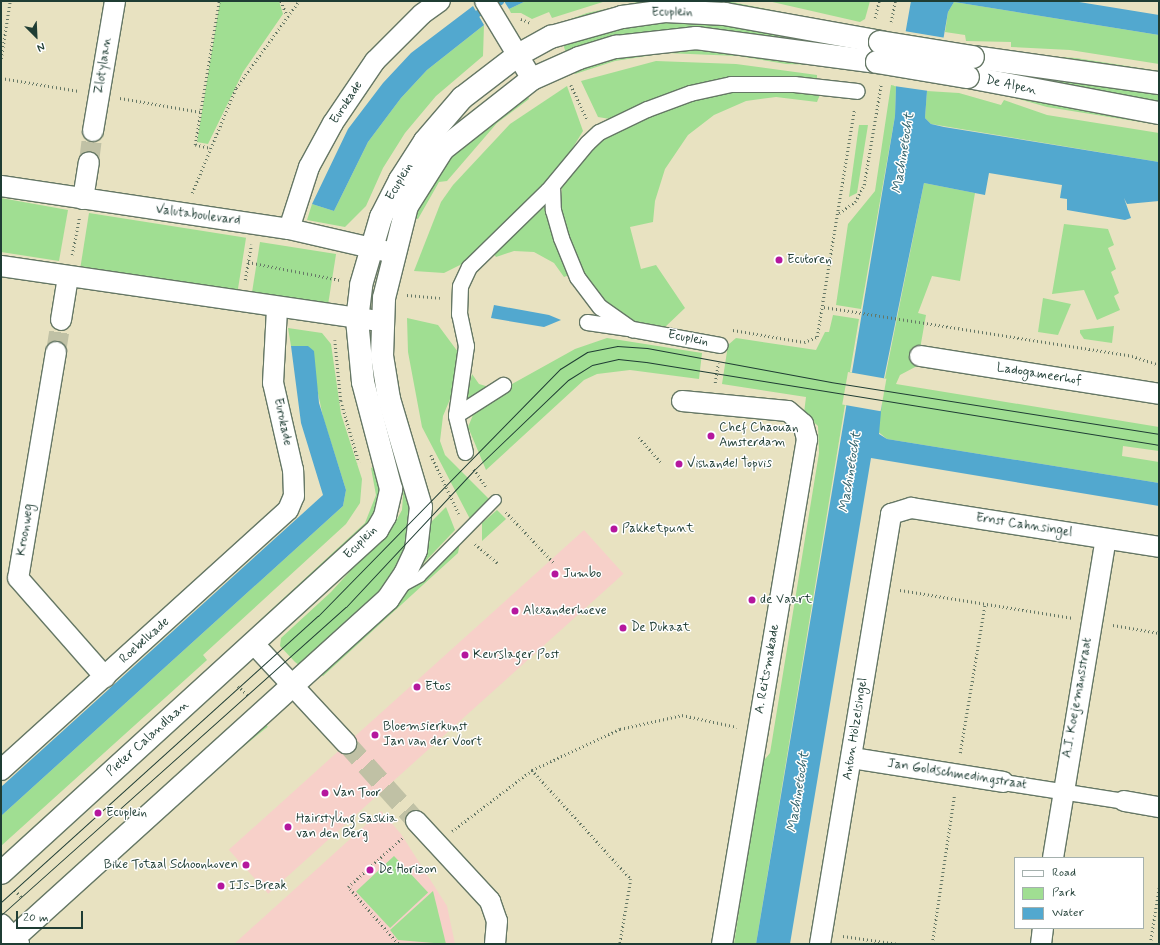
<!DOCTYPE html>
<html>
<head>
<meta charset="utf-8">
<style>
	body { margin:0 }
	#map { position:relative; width:1160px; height:945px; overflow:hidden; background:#e8e2c1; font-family:Mynerve,sans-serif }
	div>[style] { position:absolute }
	.built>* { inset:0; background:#f7d0c9; transform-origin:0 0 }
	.green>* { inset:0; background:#a0de92; transform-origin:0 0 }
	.water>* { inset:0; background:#52a8cf }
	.pier>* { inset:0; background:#e8e2c1; transform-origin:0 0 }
	.stream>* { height:7px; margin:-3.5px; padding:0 3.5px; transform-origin:3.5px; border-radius:3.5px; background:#52a8cf }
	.minor-tunnel>* { height:20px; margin-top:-10px; transform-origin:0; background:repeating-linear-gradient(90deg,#c0c1a5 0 20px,transparent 0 30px) }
	.path>* { height:2.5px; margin-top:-1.25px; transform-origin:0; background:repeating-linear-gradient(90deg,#657765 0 1px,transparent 0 4px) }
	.roads { filter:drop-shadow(1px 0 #657765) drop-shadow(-1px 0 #657765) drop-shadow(0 1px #657765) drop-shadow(0 -1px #657765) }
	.service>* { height:10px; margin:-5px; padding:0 5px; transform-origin:5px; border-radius:5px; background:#fff }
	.pedestrian>* { height:15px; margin:-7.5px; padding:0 7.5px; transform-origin:7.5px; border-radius:7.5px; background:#fff }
	.minor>* { height:20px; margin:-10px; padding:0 10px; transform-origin:10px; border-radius:10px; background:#fff }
	.secondary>* { height:22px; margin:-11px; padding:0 11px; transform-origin:11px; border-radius:11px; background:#fff }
	.tram>* { height:1px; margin:-0.5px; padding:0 0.5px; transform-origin:0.5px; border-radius:0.5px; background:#1f3d34 }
	.bridges { filter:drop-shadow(1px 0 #657765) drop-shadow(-1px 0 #657765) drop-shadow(0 1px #657765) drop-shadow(0 -1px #657765) }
	.secondary-bridge>* { height:22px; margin:-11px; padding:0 11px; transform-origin:11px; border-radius:11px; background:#fff }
	.dots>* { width:11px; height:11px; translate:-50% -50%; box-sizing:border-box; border:2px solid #fff; border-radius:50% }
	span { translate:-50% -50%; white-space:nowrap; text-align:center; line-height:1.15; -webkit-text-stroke:3px #fff; paint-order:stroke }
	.street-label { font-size:13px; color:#1f3d34 }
	.poi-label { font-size:13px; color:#1f3d34 }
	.left { translate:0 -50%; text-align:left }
	.right { translate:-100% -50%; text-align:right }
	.water-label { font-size:14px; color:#31626a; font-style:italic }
	.frame { position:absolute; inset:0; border:2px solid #1f3d34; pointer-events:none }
	.legend { position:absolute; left:1014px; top:857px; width:130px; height:72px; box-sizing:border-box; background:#fff; border:1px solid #a5b1ae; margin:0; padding:5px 7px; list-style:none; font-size:12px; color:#1f3d34 }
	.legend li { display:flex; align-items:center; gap:8px; height:20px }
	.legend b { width:20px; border:1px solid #a5b1ae }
	.north { position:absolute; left:16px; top:16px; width:40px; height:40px; -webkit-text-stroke:3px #fff; paint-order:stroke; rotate:156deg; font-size:11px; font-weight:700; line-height:16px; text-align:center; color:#1f3d34 }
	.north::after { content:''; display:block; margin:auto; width:14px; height:18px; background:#1f3d34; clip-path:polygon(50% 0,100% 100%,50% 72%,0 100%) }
	.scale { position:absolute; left:16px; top:911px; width:67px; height:18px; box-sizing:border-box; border:2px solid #1f3d34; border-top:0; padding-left:5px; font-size:12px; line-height:14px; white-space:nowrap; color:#1f3d34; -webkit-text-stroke:3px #fff; paint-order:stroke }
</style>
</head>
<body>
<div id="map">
	<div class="built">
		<i style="left:584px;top:530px;width:59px;height:478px;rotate:48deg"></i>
		<i style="clip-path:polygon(381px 811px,401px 834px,447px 906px,455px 944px,234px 944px)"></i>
	</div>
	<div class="green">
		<i style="clip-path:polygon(220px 1px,279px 1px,283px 14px,243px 72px,208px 144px,197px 142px)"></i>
		<i style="clip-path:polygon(526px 1px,606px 1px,552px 18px,549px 12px,532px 19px,521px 13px,511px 13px,509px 9px)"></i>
		<i style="clip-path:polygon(642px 1px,727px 1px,831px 22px,759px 13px,557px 24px,587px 13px)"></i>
		<i style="clip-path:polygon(768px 1px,870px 1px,865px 19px,860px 22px)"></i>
		<i style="clip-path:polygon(954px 2px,1159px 35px,1159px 64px,1070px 50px,1011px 47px,1011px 42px,966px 41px,965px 35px,945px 32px,948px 12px)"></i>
		<i style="clip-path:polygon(658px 20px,712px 20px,813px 39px,813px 45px,732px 35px,567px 56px,563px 44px,588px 34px)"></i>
		<i style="clip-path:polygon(484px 25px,483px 56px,436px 96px,405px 133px,383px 168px,366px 206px,345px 227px,307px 220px,312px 204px,334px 211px,368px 142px,401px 98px,427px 70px)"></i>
		<i style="clip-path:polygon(668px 46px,816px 60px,816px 65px,786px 64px,738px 56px,666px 53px,615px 61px,575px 74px,573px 69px,603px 58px)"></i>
		<i style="clip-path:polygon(1010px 54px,1076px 58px,1159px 71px,1159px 77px)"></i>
		<i style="clip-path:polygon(656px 61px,736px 64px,817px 75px,817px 84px,735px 80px,616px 120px,598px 117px,581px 81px)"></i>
		<i style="clip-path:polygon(974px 68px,1159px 90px,1159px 106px)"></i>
		<i style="clip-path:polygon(891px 85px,896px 86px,895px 116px,861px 309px,836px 305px,848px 224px,875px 191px)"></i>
		<i style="clip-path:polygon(567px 86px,583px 131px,561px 167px,468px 261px,444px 273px,414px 271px,441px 202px,453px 185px,510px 124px)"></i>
		<i style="clip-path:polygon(723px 90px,821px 92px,817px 102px,776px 97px,746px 101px,714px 115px,688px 135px,665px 169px,655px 201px,653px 222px,630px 227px,641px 269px,656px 265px,685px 308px,663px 329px,630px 320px,605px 303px,585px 279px,560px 218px,562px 185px,590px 150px,616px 131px,649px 114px)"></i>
		<i style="clip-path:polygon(927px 91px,959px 93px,1001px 105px,1004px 100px,1047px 115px,1159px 133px,1159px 162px,931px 124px,925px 118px)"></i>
		<i style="clip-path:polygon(527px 93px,529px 99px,497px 123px,447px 181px,439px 182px,418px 219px,412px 217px,442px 163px)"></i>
		<i style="clip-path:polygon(1005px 95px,1159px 119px,1159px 125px,1047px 107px)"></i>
		<i style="clip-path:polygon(859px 125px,868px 125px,857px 193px,849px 197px)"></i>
		<i style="clip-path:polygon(924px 183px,975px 193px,960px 281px,932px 276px,918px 313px,926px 315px,917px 366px,900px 375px,896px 384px,1159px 427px,1159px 451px,1123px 446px,1122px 456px,1159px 462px,1159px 483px,887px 439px,845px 405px,756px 944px,734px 944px,761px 764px,770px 753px,819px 453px,818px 426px,804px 413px,806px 397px,722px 384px,728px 345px,736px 338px,816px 350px,825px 332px,829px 332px,833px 315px,859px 319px,850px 372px,885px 378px)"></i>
		<i style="clip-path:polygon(1px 198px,68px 210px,59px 261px,1px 252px)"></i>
		<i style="clip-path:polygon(545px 206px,569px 275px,564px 277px,554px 263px,534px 252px,514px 251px,496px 257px,493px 253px)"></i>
		<i style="left:89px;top:213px;width:159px;height:54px;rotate:9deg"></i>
		<i style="clip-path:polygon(1064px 224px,1108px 229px,1114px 245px,1108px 248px,1116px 269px,1111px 272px,1119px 293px,1114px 296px,1120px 310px,1097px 320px,1084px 290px,1052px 294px)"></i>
		<i style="left:260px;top:242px;width:77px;height:51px;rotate:9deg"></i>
		<i style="clip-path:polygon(1043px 298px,1071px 304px,1058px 335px,1038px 332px)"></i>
		<i style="clip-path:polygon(407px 318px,438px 325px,458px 352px,458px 380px,443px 416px,440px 441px,445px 455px,490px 500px,470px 519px,422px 427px,408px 352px)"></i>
		<i style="clip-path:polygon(1114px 326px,1112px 343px,1084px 339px,1080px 333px,1080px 330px)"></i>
		<i style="clip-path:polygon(288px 328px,322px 333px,331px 344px,341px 414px,362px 479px,360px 503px,346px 524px,203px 655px,207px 660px,1px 846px,1px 816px,343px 506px,346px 490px,323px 417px,308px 346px,291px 346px)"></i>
		<i style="clip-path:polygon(607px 338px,702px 353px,699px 379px,630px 370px,597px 374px,584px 380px,486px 470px,468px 427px,478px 403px,575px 349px)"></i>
		<i style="clip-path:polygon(472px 374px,479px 384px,489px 387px,466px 400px)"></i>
		<i style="clip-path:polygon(378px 465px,383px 481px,373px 520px,262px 626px,259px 621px,365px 523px,376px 495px,371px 468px)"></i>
		<i style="clip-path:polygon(404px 481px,411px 490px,407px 550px,389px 586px,299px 665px,295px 662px,280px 646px,281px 638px,331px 592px,396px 521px,402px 510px)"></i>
		<i style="clip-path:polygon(446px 507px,455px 530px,420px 567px,430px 523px)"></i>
		<i style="clip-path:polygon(497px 510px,506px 519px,482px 541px,482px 523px)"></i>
		<i style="clip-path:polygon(460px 542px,458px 553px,323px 676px,319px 673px,407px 590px,422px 582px)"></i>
		<i style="clip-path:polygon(212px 665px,215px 665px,1px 856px)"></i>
		<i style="left:264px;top:722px;width:6px;height:288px;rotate:51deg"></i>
		<i style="left:394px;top:856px;width:50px;height:52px;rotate:47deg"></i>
		<i style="clip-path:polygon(433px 891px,446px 944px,398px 940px,390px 930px)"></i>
	</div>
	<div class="water">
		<i style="clip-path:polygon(504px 1px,526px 1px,509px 9px)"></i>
		<i style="clip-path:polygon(911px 1px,1073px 1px,1159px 15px,1159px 35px,954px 2px,948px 12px,939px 64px,927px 91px,925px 118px,931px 124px,944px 127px,1159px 162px,1159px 201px,1127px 204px,1124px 198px,1131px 218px,1125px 220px,1067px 210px,1067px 199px,1060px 198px,1062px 185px,989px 173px,985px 195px,924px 183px,884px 378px,879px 434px,887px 439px,1159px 483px,1159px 506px,871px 458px,790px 944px,756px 944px,895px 116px,896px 86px)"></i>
		<i style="clip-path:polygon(473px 6px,484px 25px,427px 70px,401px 98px,368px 142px,334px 211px,312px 204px,348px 129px,383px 83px,411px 53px)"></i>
		<i style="clip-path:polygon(494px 305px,549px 315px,561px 320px,544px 327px,491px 318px)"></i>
		<i style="clip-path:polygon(291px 346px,308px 346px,314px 351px,319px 403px,346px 490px,343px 506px,1px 816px,1px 787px,323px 495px,301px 423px)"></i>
	</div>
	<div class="pier">
		<i style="clip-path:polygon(904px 31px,946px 38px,941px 65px,929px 91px,894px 86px)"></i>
		<i style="left:848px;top:372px;width:39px;height:33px;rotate:10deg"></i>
	</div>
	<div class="stream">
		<i style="left:470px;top:17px;width:34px;rotate:-28deg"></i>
	</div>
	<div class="minor-tunnel">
		<i style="left:89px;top:162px;width:31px;rotate:-83deg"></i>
		<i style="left:56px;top:352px;width:32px;rotate:-81deg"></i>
		<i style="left:346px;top:743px;width:105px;rotate:48.1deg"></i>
	</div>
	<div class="path">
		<i style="left:281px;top:1px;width:15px;rotate:67deg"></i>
		<i style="left:875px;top:18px;width:17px;rotate:-77deg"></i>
		<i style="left:521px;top:19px;width:11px;rotate:22deg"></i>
		<i style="left:891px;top:22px;width:21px;rotate:-79deg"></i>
		<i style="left:1px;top:59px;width:59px;rotate:-81.2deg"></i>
		<i style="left:1px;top:78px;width:79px;rotate:9.5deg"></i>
		<i style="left:571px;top:85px;width:38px;rotate:65deg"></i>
		<i style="left:120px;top:98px;width:82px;rotate:9.8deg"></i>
		<i style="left:208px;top:148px;width:13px;rotate:-167deg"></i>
		<i style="left:195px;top:145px;width:146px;rotate:-80.5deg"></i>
		<i style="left:192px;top:193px;width:114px;rotate:-67.3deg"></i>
		<i style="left:236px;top:88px;width:107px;rotate:-54.1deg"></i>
		<i style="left:839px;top:213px;width:19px;rotate:-35deg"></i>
		<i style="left:855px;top:202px;width:19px;rotate:-62deg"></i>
		<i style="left:864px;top:185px;width:102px;rotate:-80.4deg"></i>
		<i style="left:72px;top:255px;width:38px;rotate:-79deg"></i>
		<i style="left:248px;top:262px;width:94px;rotate:11.1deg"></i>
		<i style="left:245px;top:280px;width:36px;rotate:-80deg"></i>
		<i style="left:407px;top:295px;width:33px;rotate:5deg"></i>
		<i style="left:824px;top:307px;width:312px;rotate:9deg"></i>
		<i style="left:1132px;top:356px;width:28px;rotate:18deg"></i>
		<i style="left:733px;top:330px;width:72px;rotate:9.6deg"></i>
		<i style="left:804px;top:342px;width:14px;rotate:-21deg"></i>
		<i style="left:817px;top:337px;width:230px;rotate:-80.7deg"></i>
		<i style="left:335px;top:340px;width:61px;rotate:84.4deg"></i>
		<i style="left:341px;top:401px;width:64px;rotate:73.6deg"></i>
		<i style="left:715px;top:383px;width:20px;rotate:-81deg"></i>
		<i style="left:639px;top:437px;width:33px;rotate:49deg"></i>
		<i style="left:431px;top:455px;width:65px;rotate:64.6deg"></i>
		<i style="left:474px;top:469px;width:23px;rotate:56deg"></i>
		<i style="left:506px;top:512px;width:70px;rotate:46.7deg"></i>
		<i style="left:475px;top:544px;width:31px;rotate:40deg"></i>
		<i style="left:900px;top:590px;width:174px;rotate:9.2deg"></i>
		<i style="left:1113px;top:625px;width:47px;rotate:9.9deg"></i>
		<i style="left:238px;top:686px;width:15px;rotate:42deg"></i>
		<i style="left:960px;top:753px;width:151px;rotate:-80.5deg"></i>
		<i style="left:532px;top:770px;width:147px;rotate:47.8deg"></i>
		<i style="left:631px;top:879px;width:66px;rotate:99.6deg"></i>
		<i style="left:452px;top:831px;width:101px;rotate:-37.3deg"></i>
		<i style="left:532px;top:770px;width:97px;rotate:-25deg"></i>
		<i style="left:620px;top:729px;width:64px;rotate:-12.7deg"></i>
		<i style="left:682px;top:715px;width:56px;rotate:12.3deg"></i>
		<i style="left:15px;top:890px;width:12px;rotate:48deg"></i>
		<i style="left:843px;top:936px;width:56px;rotate:8.3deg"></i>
		<i style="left:398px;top:944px;width:76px;rotate:-131.3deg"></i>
		<i style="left:348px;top:887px;width:73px;rotate:-42.2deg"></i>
		<i style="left:402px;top:944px;width:12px"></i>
		<i style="left:932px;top:944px;width:150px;rotate:-81.5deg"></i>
		<i style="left:1150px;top:944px;width:58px;rotate:-81deg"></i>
	</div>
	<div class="roads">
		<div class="service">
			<i style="left:402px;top:587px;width:21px;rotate:-29deg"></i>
			<i style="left:420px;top:577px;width:108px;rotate:-45.4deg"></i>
		</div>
		<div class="pedestrian">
			<i style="left:552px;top:186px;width:24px;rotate:88deg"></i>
			<i style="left:553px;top:210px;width:29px;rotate:74deg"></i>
			<i style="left:561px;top:238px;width:42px;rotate:67.7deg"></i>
			<i style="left:577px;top:277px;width:38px;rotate:53deg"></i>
			<i style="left:600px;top:307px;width:39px;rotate:35deg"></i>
			<i style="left:632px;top:329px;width:89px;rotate:10.3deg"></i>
			<i style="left:587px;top:322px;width:40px;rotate:8.5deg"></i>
			<i style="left:456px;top:415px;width:56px;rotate:-32.6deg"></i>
			<i style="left:465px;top:452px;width:38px;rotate:-104deg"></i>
			<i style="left:456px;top:415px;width:70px;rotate:-81.8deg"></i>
			<i style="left:466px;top:346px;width:33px;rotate:-102deg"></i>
			<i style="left:459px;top:314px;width:28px;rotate:-88deg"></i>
			<i style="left:460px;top:286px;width:21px;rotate:-65deg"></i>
			<i style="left:469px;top:267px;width:110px;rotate:-44.3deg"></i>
			<i style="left:548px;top:190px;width:61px;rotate:-50.3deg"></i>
			<i style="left:587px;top:143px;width:16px;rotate:-43deg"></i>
			<i style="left:599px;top:132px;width:53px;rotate:-25.6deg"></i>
			<i style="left:647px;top:109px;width:46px;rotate:-20.4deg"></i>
			<i style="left:690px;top:93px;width:42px;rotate:-12.4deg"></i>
			<i style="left:731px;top:84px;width:63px"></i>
			<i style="left:794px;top:84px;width:63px;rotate:6.3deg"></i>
			<i style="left:1003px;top:782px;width:122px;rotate:8.9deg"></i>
		</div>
		<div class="minor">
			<i style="left:485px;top:1px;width:91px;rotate:58.9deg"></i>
			<i style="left:93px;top:131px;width:132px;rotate:-80.4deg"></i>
			<i style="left:1px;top:186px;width:291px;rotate:8.5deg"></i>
			<i style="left:289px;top:229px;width:107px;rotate:13deg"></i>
			<i style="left:83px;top:199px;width:37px;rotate:-81deg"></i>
			<i style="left:289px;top:229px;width:65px;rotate:-72.1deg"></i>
			<i style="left:309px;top:167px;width:50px;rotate:-61.4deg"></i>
			<i style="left:333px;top:123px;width:75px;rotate:-55.9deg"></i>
			<i style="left:375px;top:61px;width:66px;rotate:-45deg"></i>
			<i style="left:422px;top:14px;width:22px;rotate:-36deg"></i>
			<i style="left:1px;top:266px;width:386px;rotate:8.3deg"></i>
			<i style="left:61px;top:320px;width:44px;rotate:-80.8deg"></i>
			<i style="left:56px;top:352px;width:229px;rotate:99.5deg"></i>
			<i style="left:18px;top:578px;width:132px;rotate:48.7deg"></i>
			<i style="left:920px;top:356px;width:242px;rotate:9deg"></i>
			<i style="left:682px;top:401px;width:106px;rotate:5.4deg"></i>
			<i style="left:788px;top:411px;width:20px;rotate:41deg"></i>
			<i style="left:803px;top:424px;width:16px;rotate:75deg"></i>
			<i style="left:807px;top:439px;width:512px;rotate:99.55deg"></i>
			<i style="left:253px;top:643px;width:137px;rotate:47.1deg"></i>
			<i style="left:852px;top:758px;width:153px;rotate:9deg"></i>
			<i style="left:1px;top:770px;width:387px;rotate:-42.2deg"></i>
			<i style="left:288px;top:510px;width:15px;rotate:-67deg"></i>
			<i style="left:294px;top:496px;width:26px;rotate:-92deg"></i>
			<i style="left:293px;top:470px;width:89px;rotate:-102.9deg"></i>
			<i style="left:273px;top:383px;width:74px;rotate:-86.9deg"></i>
			<i style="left:1124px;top:801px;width:36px;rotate:10deg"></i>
			<i style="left:416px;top:821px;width:109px;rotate:47.2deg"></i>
			<i style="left:490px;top:901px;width:21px;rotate:71deg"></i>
			<i style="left:497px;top:921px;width:23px;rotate:95deg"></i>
			<i style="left:1053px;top:858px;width:323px;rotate:-80.6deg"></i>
			<i style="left:1px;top:924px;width:27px;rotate:48deg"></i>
			<i style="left:820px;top:944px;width:436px;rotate:-80.6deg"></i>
			<i style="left:891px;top:514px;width:21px;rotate:-17deg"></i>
			<i style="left:911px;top:508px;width:251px;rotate:8.9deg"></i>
			<i style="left:1041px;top:944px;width:16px;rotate:-83deg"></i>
		</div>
		<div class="secondary">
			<i style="left:973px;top:57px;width:188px;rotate:8deg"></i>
			<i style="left:968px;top:77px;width:194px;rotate:10.7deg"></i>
			<i style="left:1px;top:873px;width:509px;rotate:-42.37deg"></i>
			<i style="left:377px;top:530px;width:16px;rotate:-60deg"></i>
			<i style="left:385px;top:516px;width:28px;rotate:-77deg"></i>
			<i style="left:391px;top:489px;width:111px;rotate:-104.7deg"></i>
			<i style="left:363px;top:382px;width:62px;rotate:-95.5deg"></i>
			<i style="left:357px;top:320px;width:35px;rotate:-83deg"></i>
			<i style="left:361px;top:285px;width:71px;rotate:-73.6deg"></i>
			<i style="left:381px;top:217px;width:42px;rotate:-62.8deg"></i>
			<i style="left:400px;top:180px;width:46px;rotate:-57.3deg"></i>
			<i style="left:425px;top:141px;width:57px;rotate:-49.3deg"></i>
			<i style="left:462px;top:98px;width:71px;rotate:-37.5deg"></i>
			<i style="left:518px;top:55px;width:38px;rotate:-29deg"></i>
			<i style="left:551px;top:37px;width:74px;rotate:-15.7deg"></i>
			<i style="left:622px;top:17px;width:43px;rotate:-7.9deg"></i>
			<i style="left:665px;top:11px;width:60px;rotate:2.9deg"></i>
			<i style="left:725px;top:14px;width:158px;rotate:10.2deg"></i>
			<i style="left:7px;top:944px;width:514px;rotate:-42.16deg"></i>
			<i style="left:388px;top:599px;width:30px;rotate:-56deg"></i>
			<i style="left:405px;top:574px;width:26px;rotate:-65deg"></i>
			<i style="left:416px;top:550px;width:43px;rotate:-83.4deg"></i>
			<i style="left:421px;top:507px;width:113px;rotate:-106.5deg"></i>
			<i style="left:389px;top:399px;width:44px;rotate:-99.2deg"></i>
			<i style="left:382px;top:356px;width:58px;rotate:-88deg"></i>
			<i style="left:384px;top:298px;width:95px;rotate:-76deg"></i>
			<i style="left:407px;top:206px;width:67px;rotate:-57.7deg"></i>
			<i style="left:443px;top:149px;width:113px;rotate:-38.2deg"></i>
			<i style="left:532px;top:79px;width:51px;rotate:-24.1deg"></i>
			<i style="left:579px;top:58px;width:39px;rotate:-17deg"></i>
			<i style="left:616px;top:47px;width:81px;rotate:-6.4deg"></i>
			<i style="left:696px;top:38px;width:183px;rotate:7.6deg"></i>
		</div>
	</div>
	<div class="tram">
		<i style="left:1px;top:902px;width:427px;rotate:-42.1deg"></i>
		<i style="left:318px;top:616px;width:346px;rotate:-45.6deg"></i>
		<i style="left:560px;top:369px;width:32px;rotate:-32deg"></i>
		<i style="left:587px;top:352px;width:31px;rotate:-11deg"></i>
		<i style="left:617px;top:346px;width:30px;rotate:4deg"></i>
		<i style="left:647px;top:348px;width:187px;rotate:10.5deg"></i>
		<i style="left:831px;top:382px;width:332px;rotate:9deg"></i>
		<i style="left:1px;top:915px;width:462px;rotate:-41.8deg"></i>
		<i style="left:346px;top:607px;width:187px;rotate:-46.9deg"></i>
		<i style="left:474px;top:470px;width:130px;rotate:-43.8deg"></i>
		<i style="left:568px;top:380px;width:28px;rotate:-32deg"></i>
		<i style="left:592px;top:365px;width:27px;rotate:-13deg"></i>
		<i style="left:618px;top:359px;width:28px;rotate:6deg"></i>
		<i style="left:646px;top:362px;width:520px;rotate:9.19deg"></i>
	</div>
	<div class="bridges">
		<div class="secondary-bridge">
			<i style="left:880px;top:42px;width:94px;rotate:9.2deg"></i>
			<i style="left:877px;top:62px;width:92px;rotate:9.4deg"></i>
		</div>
	</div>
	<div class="dots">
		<i style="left:779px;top:260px;background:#b5179e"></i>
		<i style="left:711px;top:436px;background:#b5179e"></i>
		<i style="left:679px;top:464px;background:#b5179e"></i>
		<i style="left:614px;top:529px;background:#b5179e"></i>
		<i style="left:555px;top:574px;background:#b5179e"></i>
		<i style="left:752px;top:600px;background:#b5179e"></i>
		<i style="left:515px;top:611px;background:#b5179e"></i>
		<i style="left:623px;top:628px;background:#b5179e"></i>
		<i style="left:465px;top:655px;background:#b5179e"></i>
		<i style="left:417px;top:687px;background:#b5179e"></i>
		<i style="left:375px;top:735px;background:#b5179e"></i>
		<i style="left:325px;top:793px;background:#b5179e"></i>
		<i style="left:98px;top:813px;background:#b5179e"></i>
		<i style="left:288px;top:827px;background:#b5179e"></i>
		<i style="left:246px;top:865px;background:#b5179e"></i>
		<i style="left:370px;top:870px;background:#b5179e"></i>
		<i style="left:221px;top:886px;background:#b5179e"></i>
	</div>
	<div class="street-label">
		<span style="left:672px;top:13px;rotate:-1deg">Ecuplein</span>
		<span style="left:104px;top:66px;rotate:-81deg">Zlotylaan</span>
		<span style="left:1011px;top:86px;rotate:12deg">De Alpen</span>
		<span style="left:347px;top:103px;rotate:-57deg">Eurokade</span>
		<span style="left:400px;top:182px;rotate:-60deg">Ecuplein</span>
		<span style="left:198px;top:216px;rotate:8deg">Valutaboulevard</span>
		<span style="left:688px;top:339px;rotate:11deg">Ecuplein</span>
		<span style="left:1039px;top:375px;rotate:9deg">Ladogameerhof</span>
		<span style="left:282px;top:422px;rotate:78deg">Eurokade</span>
		<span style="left:1024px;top:526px;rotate:9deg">Ernst Cahnsingel</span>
		<span style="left:26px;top:530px;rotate:-81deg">Kroonweg</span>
		<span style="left:361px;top:543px;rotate:-45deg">Ecuplein</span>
		<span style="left:145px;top:641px;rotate:-42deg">Roebelkade</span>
		<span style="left:768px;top:669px;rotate:-80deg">A. Reitsmakade</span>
		<span style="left:1078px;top:698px;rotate:-80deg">A.J. Koejemansstraat</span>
		<span style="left:856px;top:729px;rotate:-81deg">Anton Hölzelsingel</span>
		<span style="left:148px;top:739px;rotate:-42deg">Pieter Calandlaan</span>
		<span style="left:957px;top:775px;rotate:9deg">Jan Goldschmedingstraat</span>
	</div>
	<div class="poi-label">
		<span class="left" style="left:787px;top:260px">Ecutoren</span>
		<span class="left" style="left:719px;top:436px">Chef Chaouan<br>Amsterdam</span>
		<span class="left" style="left:687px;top:464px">Vishandel Topvis</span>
		<span class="left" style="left:622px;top:529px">Pakketpunt</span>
		<span class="left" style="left:563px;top:574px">Jumbo</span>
		<span class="left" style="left:760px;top:600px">de Vaart</span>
		<span class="left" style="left:523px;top:611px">Alexanderhoeve</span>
		<span class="left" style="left:631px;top:628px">De Dukaat</span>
		<span class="left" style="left:473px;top:655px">Keurslager Post</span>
		<span class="left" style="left:425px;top:687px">Etos</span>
		<span class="left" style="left:383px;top:735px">Bloemsierkunst<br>Jan van der Voort</span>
		<span class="left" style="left:333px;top:793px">Van Toor</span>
		<span class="left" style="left:106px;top:813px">Ecuplein</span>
		<span class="left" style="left:296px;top:827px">Hairstyling Saskia<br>van den Berg</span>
		<span class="right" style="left:238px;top:865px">Bike Totaal Schoonhoven</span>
		<span class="left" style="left:378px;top:870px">De Horizon</span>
		<span class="left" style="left:229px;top:886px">IJs-Break</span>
	</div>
	<div class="water-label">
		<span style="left:903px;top:153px;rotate:-81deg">Machinetocht</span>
		<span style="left:850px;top:472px;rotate:-81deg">Machinetocht</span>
		<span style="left:798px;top:792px;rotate:-81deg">Machinetocht</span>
	</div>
	<div class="frame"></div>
	<ul class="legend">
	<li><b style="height:5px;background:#fff"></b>Road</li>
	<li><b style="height:11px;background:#a0de92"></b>Park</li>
	<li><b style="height:11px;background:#52a8cf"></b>Water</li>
	</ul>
	<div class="north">N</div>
	<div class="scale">20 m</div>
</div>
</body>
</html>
